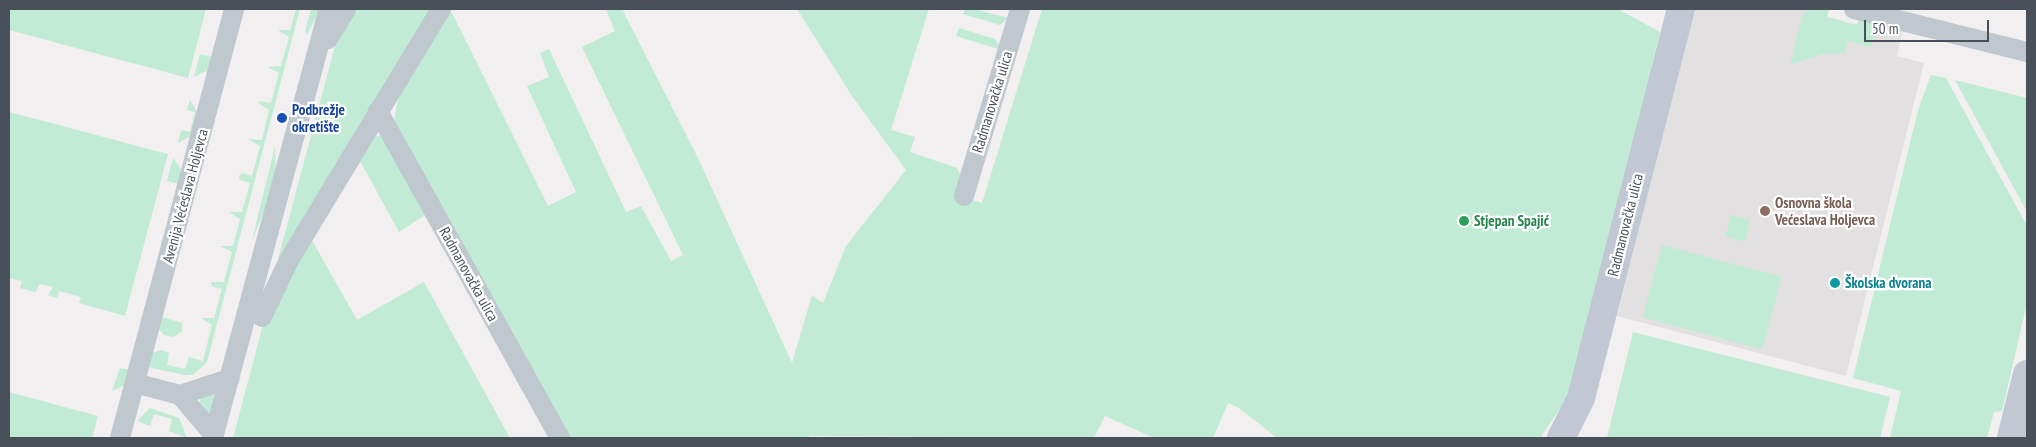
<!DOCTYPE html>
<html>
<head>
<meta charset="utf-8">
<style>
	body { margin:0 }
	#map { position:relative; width:2036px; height:447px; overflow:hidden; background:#f1efef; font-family:"PT Sans Narrow",sans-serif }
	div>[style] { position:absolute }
	.education>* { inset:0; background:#e2e0e0 }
	.green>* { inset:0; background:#c1ebd5; transform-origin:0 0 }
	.street>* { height:20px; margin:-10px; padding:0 10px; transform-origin:10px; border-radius:10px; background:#c0c8cf }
	.secondary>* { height:28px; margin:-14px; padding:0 14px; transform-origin:14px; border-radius:14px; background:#c1c8d4 }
	.dots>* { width:14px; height:14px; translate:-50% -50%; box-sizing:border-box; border:2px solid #fff; border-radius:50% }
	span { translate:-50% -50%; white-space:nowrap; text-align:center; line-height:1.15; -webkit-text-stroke:4.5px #fff; paint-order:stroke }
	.street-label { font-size:15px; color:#48505a }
	.transit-label { font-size:15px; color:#164399; font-weight:700 }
	.left { translate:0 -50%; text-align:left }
	.education-label { font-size:15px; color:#785e54; font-weight:700 }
	.leisure-label { font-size:15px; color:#27864d; font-weight:700 }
	.culture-label { font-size:15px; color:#0d838f; font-weight:700 }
	.frame { position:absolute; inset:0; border:10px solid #48505a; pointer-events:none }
	.scale { position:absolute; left:1864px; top:20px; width:125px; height:22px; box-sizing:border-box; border:2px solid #48505a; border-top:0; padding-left:6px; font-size:15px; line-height:18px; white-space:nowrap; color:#48505a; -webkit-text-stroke:4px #fff; paint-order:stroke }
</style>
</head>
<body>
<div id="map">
	<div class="education">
		<i style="clip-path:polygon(1693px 9px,1829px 9px,1827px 17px,1857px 25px,1860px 16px,1904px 25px,1897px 56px,1924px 63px,1846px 376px,1617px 316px)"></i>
	</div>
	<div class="green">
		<i style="clip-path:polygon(9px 9px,206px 9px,188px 78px,9px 30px)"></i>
		<i style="clip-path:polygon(296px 9px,300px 9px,207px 362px,193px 375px,184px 375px,148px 367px,152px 353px,161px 350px,169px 353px,167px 365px,185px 369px,189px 357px,203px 361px,212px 325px,201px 318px,214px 318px,222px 289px,212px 286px,211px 282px,224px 282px,232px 252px,220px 246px,233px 246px,240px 219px,229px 212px,242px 212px,250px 183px,240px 180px,239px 176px,242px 173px,252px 176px,260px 146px,248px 139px,262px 140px,269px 110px,258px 103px,261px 101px,271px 103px,279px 73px,268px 67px,281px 66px,289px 37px,278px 30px,290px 30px)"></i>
		<i style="clip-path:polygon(311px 9px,320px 9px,307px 35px,305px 31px)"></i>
		<i style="clip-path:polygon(345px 9px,431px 9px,278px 259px)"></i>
		<i style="clip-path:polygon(450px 9px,548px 206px,576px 192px,527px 86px,549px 77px,540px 53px,549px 49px,626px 212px,641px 206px,671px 261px,683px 255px,582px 47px,615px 31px,606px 9px,622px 9px,699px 160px,792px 363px,812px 295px,823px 303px,846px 246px,906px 170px,852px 96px,797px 9px,929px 9px,891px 130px,915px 137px,910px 152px,957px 168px,972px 200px,982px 203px,1042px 9px,1618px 9px,1660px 32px,1570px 394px,1540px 438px,1277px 438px,1239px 408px,1228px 403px,1213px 438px,1154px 438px,1105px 416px,1094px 438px,809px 436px,809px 438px,563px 438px,394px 121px,399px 93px)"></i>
		<i style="clip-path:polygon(965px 9px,974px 9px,1008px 18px,1000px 25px,963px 14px)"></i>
		<i style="clip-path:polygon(1809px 9px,1829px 9px,1827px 17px,1857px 25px,1860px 16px,1878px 18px,1871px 47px,1848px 41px,1845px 53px,1823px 54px,1790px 65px,1802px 17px)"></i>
		<i style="clip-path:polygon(959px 28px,995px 39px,999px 45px,998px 49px,956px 36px)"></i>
		<i style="clip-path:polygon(200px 54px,213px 57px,208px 70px,194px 77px)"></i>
		<i style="clip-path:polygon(1931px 75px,1946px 78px,2027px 226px,2027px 303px,2002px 411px,1994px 412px,1987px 438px,1890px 438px,1901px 391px,1853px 378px,1918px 110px)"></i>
		<i style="clip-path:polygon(1955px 80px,2027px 98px,2027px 212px)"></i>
		<i style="clip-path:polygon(190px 100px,197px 112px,191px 136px,178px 143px,181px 130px,190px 132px,195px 112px,187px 110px)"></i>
		<i style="clip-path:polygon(9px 112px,168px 154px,125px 316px,79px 303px,81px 297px,59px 291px,57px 298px,48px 295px,53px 287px,40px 284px,35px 292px,20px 288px,22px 281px,9px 278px)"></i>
		<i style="clip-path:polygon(376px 136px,383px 136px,428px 213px,399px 232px,359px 159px)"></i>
		<i style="clip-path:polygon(275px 146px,276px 173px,268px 202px,252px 240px)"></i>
		<i style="clip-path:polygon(173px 158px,181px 169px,180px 184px,167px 181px)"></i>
		<i style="left:1731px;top:215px;width:20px;height:22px;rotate:15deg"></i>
		<i style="clip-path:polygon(309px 235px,357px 320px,424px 282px,510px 438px,233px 438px,265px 317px)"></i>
		<i style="left:1662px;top:245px;width:124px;height:75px;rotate:15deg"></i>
		<i style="clip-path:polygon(161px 317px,182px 323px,182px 331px,173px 337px,164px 335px,159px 329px)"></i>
		<i style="clip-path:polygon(1633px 332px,1890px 397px,1880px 438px,1607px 438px)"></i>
		<i style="clip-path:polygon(120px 368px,131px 370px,124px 385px,112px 391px)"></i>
		<i style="clip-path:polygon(9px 392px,98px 416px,92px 438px,9px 438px)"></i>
		<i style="clip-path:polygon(215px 392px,209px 415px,199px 405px,201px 395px)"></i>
		<i style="clip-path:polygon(150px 408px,179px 418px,187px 438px,169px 431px,172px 419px,154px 414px,150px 426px,140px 422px,138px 420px)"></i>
	</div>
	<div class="street">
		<i style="left:1854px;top:9px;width:178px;rotate:14deg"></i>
		<i style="left:328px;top:39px;width:35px;rotate:-59deg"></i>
		<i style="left:378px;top:111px;width:374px;rotate:60.9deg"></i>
		<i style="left:964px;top:196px;width:195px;rotate:-73.3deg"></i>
		<i style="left:262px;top:317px;width:63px;rotate:-64.7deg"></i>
		<i style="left:289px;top:260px;width:293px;rotate:-58.8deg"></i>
		<i style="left:135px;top:383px;width:47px;rotate:14.9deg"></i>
		<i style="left:180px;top:395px;width:52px;rotate:-18.1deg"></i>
		<i style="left:180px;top:395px;width:52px;rotate:49.6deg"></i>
		<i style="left:120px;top:438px;width:444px;rotate:-75.1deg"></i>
		<i style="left:213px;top:438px;width:444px;rotate:-74.9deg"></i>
	</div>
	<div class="secondary">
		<i style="left:1561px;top:438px;width:45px;rotate:-63.4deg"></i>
		<i style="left:1581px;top:398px;width:402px;rotate:-75.6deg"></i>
		<i style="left:2011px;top:438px;width:66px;rotate:-76deg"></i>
	</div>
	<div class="dots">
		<i style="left:282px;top:118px;background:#1a4fb4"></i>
		<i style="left:1765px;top:211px;background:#8d6e63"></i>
		<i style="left:1464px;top:221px;background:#2e9e5b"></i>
		<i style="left:1835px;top:283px;background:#0f9aa8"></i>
	</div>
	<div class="street-label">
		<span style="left:992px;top:102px;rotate:-73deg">Radmanovačka ulica</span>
		<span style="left:185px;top:196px;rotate:-75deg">Avenija Većeslava Holjevca</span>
		<span style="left:1625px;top:225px;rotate:-76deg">Radmanovačka ulica</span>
		<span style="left:469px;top:274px;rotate:61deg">Radmanovačka ulica</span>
	</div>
	<div class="transit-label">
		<span class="left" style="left:292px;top:118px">Podbrežje<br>okretište</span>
	</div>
	<div class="education-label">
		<span class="left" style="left:1775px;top:211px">Osnovna škola<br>Većeslava Holjevca</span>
	</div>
	<div class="leisure-label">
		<span class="left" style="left:1474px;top:221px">Stjepan Spajić</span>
	</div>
	<div class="culture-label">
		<span class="left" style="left:1845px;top:283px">Školska dvorana</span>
	</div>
	<div class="frame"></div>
	<div class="scale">50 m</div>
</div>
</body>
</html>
